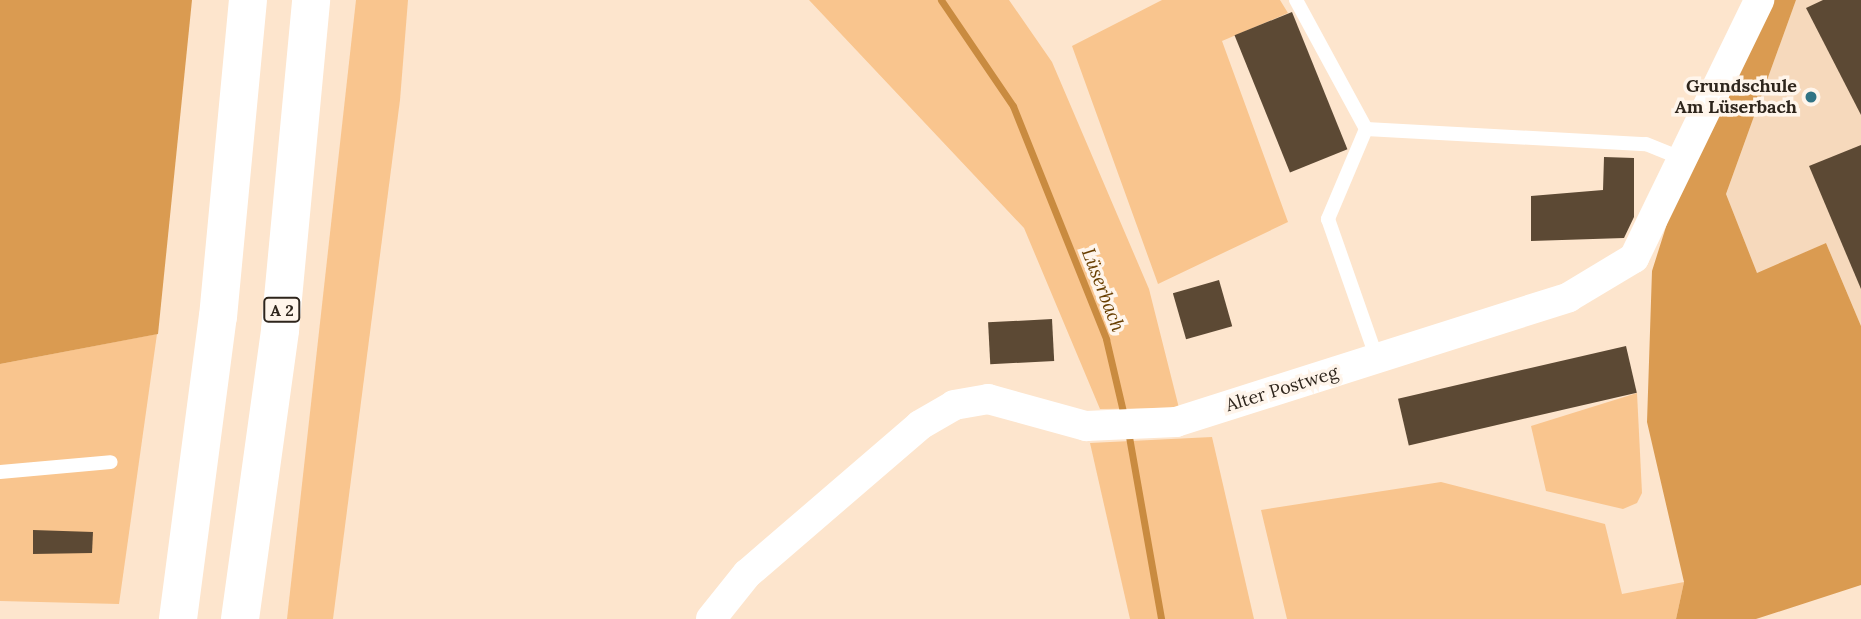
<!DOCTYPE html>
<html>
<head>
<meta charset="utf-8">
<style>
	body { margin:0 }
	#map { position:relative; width:1861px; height:619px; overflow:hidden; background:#fde5cd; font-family:Lora,serif }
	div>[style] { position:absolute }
	.built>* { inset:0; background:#f6d9bc }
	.green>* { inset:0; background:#f9c58e }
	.forest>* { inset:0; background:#da9b51 }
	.stream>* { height:7px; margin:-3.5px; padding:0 3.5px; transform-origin:3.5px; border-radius:3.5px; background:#c98b40 }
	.building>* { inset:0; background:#5c4934; transform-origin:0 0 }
	.service>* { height:14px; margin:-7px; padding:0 7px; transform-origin:7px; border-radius:7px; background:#fff }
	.minor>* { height:30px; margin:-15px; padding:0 15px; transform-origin:15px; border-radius:15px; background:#fff }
	.motorway>* { height:38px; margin:-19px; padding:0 19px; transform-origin:19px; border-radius:19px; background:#fff }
	.dots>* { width:19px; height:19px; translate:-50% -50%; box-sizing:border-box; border:4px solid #fff5eb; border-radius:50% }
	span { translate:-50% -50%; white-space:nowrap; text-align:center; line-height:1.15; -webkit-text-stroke:7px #fff5eb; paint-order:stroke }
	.shield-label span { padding:2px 5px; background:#fff5eb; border:2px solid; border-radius:5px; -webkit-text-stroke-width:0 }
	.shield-label { font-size:16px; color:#2e251c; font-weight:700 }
	.poi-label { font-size:18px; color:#2e251c; font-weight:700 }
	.right { translate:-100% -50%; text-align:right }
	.street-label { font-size:18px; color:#2e251c }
	.water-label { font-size:19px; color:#683e00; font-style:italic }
</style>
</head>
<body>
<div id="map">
	<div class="built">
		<i style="clip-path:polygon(1796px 0,1861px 0,1861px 326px,1826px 243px,1757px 274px,1726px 194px)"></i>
	</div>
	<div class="green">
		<i style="clip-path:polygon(356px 0,408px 0,400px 100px,333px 619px,287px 619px)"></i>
		<i style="clip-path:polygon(809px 0,1009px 0,1052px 62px,1149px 289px,1179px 408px,1100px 409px,1024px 228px)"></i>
		<i style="clip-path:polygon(1162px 0,1280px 0,1288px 13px,1222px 41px,1288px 222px,1158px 284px,1072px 46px)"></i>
		<i style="clip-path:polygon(157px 334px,119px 604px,0 601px,0 364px)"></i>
		<i style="clip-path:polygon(1637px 393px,1642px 493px,1637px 503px,1623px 509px,1546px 491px,1531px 426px)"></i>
		<i style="clip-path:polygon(1212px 437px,1254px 619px,1130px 619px,1090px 443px)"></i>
		<i style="clip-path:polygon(1441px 482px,1605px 524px,1622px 594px,1684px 582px,1676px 619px,1287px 619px,1261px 510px)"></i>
	</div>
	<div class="forest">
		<i style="clip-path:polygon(0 0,192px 0,158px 334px,0 364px)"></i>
		<i style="clip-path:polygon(1769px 0,1796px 0,1726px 194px,1757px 273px,1826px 243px,1861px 326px,1861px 585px,1756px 619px,1676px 619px,1684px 582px,1647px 422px,1652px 271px,1683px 173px)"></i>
	</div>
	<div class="stream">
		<i style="left:941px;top:0;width:128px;rotate:55.8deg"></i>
		<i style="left:1013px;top:106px;width:251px;rotate:68.2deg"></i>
		<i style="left:1106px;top:339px;width:79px;rotate:76.8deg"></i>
		<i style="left:1128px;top:431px;width:191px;rotate:80deg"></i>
	</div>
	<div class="building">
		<i style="clip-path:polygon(1823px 0,1861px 0,1861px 115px,1806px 8px)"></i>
		<i style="left:1292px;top:12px;width:148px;height:62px;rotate:68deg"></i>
		<i style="clip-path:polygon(1861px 145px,1861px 289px,1809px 166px)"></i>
		<i style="clip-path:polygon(1604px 157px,1634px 158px,1634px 217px,1624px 238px,1531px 241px,1531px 196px,1603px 190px)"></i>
		<i style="left:1219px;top:280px;width:48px;height:48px;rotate:74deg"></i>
		<i style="left:1052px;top:319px;width:42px;height:64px;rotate:87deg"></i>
		<i style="left:1626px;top:346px;width:48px;height:234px;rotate:77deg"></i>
		<i style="clip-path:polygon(33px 530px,93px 532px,92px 553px,33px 554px)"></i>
	</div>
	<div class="service">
		<i style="left:1296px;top:0;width:147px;rotate:61.5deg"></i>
		<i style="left:1366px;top:129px;width:98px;rotate:112.9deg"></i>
		<i style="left:1328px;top:219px;width:148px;rotate:70.7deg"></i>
		<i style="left:1366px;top:129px;width:280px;rotate:3.1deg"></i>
		<i style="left:1646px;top:144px;width:38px;rotate:22deg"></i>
		<i style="left:0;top:472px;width:111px;rotate:-5.1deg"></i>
	</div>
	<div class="minor">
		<i style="left:711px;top:619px;width:58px;rotate:-51.3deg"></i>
		<i style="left:747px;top:574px;width:228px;rotate:-40.7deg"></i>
		<i style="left:920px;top:425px;width:39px;rotate:-30deg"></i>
		<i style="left:954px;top:405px;width:35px;rotate:-10deg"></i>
		<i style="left:988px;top:399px;width:102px;rotate:15.4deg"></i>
		<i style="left:1086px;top:426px;width:90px;rotate:-2.5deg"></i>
		<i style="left:1176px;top:422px;width:412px;rotate:-17.6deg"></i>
		<i style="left:1569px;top:297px;width:76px;rotate:-31deg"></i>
		<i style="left:1634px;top:258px;width:287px;rotate:-64.1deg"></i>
	</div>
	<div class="motorway">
		<i style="left:178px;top:619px;width:305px;rotate:-82.5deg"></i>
		<i style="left:218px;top:317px;width:318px;rotate:-84.6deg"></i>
		<i style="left:240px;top:619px;width:292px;rotate:-82.1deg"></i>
		<i style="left:280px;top:330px;width:331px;rotate:-84.6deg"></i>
	</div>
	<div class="dots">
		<i style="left:1811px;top:97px;background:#317485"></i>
	</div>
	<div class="shield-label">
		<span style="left:282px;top:310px">A 2</span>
	</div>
	<div class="poi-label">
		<span class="right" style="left:1797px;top:97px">Grundschule<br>Am Lüserbach</span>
	</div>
	<div class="street-label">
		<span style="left:1282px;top:389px;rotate:-17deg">Alter Postweg</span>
	</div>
	<div class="water-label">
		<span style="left:1103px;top:290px;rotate:69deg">Lüserbach</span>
	</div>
</div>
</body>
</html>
